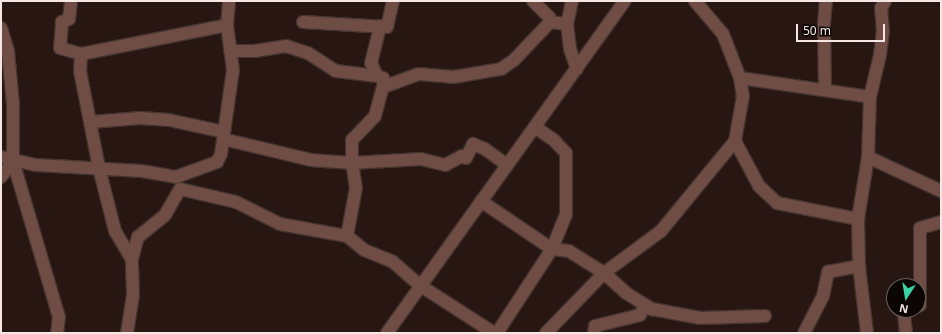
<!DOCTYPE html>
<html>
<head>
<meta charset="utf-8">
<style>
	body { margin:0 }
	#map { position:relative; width:942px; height:334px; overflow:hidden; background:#271611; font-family:"Noto Sans",sans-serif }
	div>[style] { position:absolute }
	.roads { filter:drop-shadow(1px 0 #44332f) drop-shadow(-1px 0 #44332f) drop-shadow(0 1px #44332f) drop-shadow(0 -1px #44332f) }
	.minor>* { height:12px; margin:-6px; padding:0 6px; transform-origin:6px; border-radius:6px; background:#6f4d44 }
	span { translate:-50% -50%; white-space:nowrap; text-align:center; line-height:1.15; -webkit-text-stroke:4px #0b0503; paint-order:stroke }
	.frame { position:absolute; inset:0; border:2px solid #f5e7e4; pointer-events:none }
	.north { position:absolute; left:886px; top:278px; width:40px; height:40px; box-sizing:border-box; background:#0b0503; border:1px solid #695f5d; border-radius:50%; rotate:192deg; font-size:11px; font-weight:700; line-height:16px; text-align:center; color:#f5e7e4 }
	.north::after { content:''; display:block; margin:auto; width:14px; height:18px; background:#3ad4a5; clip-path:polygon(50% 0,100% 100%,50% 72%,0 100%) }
	.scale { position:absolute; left:796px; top:24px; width:89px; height:18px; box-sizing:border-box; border:2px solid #f5e7e4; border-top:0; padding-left:5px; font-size:12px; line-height:14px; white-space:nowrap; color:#f5e7e4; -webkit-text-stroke:3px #0b0503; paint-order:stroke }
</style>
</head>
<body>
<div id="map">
	<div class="roads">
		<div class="minor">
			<i style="left:71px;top:1px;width:18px;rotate:96deg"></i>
			<i style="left:69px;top:19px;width:8px;rotate:157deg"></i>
			<i style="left:62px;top:22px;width:26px;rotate:94deg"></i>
			<i style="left:60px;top:48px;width:22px;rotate:16deg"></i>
			<i style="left:81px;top:54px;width:17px;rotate:93deg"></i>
			<i style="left:80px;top:71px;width:99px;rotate:78.9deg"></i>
			<i style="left:99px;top:168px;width:65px;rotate:75.7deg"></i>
			<i style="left:115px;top:231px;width:33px;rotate:59deg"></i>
			<i style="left:533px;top:1px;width:23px;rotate:45deg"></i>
			<i style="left:549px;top:17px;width:5px;rotate:79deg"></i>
			<i style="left:572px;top:1px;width:24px;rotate:102deg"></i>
			<i style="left:567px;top:24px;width:25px;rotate:83deg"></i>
			<i style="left:570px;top:49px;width:21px;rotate:71deg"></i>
			<i style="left:695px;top:1px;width:43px;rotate:49.7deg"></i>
			<i style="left:723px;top:34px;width:47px;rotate:68.9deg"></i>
			<i style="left:740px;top:78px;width:18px;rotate:81deg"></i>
			<i style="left:743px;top:96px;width:46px;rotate:100.1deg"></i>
			<i style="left:735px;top:141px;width:51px;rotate:61.9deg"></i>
			<i style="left:759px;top:186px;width:25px;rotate:43deg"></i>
			<i style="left:777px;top:203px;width:83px;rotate:11.2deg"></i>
			<i style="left:303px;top:22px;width:84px;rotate:3.4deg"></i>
			<i style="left:387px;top:27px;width:27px;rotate:-77deg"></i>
			<i style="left:1px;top:28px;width:24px;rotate:73deg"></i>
			<i style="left:8px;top:51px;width:53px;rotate:84.6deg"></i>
			<i style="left:13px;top:104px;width:57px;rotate:90deg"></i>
			<i style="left:13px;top:161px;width:163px;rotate:73.6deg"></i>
			<i style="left:59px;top:317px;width:16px;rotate:97deg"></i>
			<i style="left:230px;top:51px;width:25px"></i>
			<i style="left:255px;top:51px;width:31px;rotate:-9deg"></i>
			<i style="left:286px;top:46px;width:23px;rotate:18deg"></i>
			<i style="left:308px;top:53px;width:33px;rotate:33deg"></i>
			<i style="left:336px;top:71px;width:41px;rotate:7deg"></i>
			<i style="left:81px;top:54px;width:149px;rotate:-11.2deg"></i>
			<i style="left:740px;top:78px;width:131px;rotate:8.3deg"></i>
			<i style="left:383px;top:87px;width:38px;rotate:-20deg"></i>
			<i style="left:419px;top:74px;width:35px;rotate:5deg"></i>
			<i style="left:454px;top:77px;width:48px;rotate:-9.7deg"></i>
			<i style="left:501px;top:69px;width:16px;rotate:-35deg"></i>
			<i style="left:514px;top:60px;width:52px;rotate:-46.5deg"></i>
			<i style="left:550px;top:22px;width:17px;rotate:7deg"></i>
			<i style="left:825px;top:89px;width:66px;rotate:-90.9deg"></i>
			<i style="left:824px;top:23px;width:22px;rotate:-85deg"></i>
			<i style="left:90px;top:122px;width:51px;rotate:-4.5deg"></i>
			<i style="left:141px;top:118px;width:28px;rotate:4deg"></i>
			<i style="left:169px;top:120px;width:56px;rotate:12.3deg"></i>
			<i style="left:223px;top:139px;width:90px;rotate:13.4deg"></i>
			<i style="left:311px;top:160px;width:41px;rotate:4.2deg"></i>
			<i style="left:352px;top:163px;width:69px;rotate:-3.3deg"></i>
			<i style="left:421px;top:159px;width:25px;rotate:14deg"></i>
			<i style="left:445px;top:165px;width:19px;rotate:-28deg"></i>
			<i style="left:462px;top:156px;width:4px;rotate:27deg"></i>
			<i style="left:466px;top:158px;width:16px;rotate:-63deg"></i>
			<i style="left:473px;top:144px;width:13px;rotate:23deg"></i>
			<i style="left:485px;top:149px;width:27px;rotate:36deg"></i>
			<i style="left:1px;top:157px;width:36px;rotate:13deg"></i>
			<i style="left:36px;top:165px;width:106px;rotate:3.2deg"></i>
			<i style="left:142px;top:171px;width:35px;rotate:10deg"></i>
			<i style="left:176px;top:177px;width:44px;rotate:-20.1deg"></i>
			<i style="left:217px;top:162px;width:9px;rotate:-63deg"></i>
			<i style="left:221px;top:154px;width:85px;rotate:-81.9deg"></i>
			<i style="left:233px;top:70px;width:45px;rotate:-97.6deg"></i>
			<i style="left:227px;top:25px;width:24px;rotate:-85deg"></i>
			<i style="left:868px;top:157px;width:81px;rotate:25deg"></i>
			<i style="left:1px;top:177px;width:20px;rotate:-53deg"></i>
			<i style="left:180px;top:189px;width:57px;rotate:13.1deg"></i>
			<i style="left:236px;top:202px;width:49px;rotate:26.6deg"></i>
			<i style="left:280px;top:224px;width:68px;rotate:10.2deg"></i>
			<i style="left:347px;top:236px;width:22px;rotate:39deg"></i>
			<i style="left:364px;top:250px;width:31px;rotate:22deg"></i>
			<i style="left:393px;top:262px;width:37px;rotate:41deg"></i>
			<i style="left:421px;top:286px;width:87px;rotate:32.8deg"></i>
			<i style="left:481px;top:201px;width:86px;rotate:34.1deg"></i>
			<i style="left:552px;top:249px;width:17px;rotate:7deg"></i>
			<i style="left:569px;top:251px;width:41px;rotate:32.2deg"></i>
			<i style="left:604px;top:273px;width:30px;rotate:42deg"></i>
			<i style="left:626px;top:293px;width:31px;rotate:32deg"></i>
			<i style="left:652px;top:309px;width:49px;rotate:10.6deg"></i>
			<i style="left:700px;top:318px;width:65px;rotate:-1.8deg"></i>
			<i style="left:347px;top:236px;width:49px;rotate:-79.4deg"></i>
			<i style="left:356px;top:188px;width:25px;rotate:-99deg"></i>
			<i style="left:352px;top:163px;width:23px;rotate:-90deg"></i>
			<i style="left:352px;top:140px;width:33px;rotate:-46deg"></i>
			<i style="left:375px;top:116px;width:30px;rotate:-75deg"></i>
			<i style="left:383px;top:87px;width:9px;rotate:-90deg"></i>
			<i style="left:383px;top:78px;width:6px;rotate:-162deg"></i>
			<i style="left:377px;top:76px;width:14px;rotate:-115deg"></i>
			<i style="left:371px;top:63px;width:38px;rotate:-76deg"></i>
			<i style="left:918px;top:306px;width:2px;rotate:-27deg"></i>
			<i style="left:920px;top:305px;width:77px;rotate:-90deg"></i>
			<i style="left:920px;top:228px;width:22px;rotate:-16deg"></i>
			<i style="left:127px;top:333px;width:39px;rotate:-81deg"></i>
			<i style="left:133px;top:294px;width:35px;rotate:-92deg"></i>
			<i style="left:132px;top:259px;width:23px;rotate:-75deg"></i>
			<i style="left:138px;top:237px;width:35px;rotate:-39deg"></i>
			<i style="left:165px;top:215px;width:30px;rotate:-60deg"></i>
			<i style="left:387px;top:333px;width:408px;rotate:-54.4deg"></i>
			<i style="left:497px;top:333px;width:100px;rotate:-56.8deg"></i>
			<i style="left:552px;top:249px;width:37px;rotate:-68deg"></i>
			<i style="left:566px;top:215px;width:62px;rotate:-90deg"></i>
			<i style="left:566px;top:153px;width:16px;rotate:-133deg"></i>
			<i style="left:555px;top:141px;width:24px;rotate:-145deg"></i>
			<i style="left:546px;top:333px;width:83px;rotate:-46deg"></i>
			<i style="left:604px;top:273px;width:71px;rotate:-36.4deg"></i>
			<i style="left:661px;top:231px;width:117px;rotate:-50.6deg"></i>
			<i style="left:594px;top:333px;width:7px;rotate:-82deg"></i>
			<i style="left:595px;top:326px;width:46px;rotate:-13.7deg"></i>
			<i style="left:640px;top:315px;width:11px;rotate:-63deg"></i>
			<i style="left:804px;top:333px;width:42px;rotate:-62.8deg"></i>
			<i style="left:823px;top:296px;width:25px;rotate:-78deg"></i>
			<i style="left:828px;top:272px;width:32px;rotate:-11deg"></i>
			<i style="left:867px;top:333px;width:67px;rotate:-96.8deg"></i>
			<i style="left:859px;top:266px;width:47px;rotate:-91.2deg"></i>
			<i style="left:858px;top:219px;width:63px;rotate:-80.8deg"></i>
			<i style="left:868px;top:157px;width:60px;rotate:-88.1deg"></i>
			<i style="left:870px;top:97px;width:43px;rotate:-76.6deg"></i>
			<i style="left:880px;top:55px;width:24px;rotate:-83deg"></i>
			<i style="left:883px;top:31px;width:23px;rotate:-95deg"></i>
			<i style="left:881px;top:8px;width:8px;rotate:-60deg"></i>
			<i style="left:906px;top:333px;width:19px;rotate:-96deg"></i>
			<i style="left:904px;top:314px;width:7px;rotate:-34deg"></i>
		</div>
	</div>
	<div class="frame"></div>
	<div class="north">N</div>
	<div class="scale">50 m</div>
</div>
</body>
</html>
